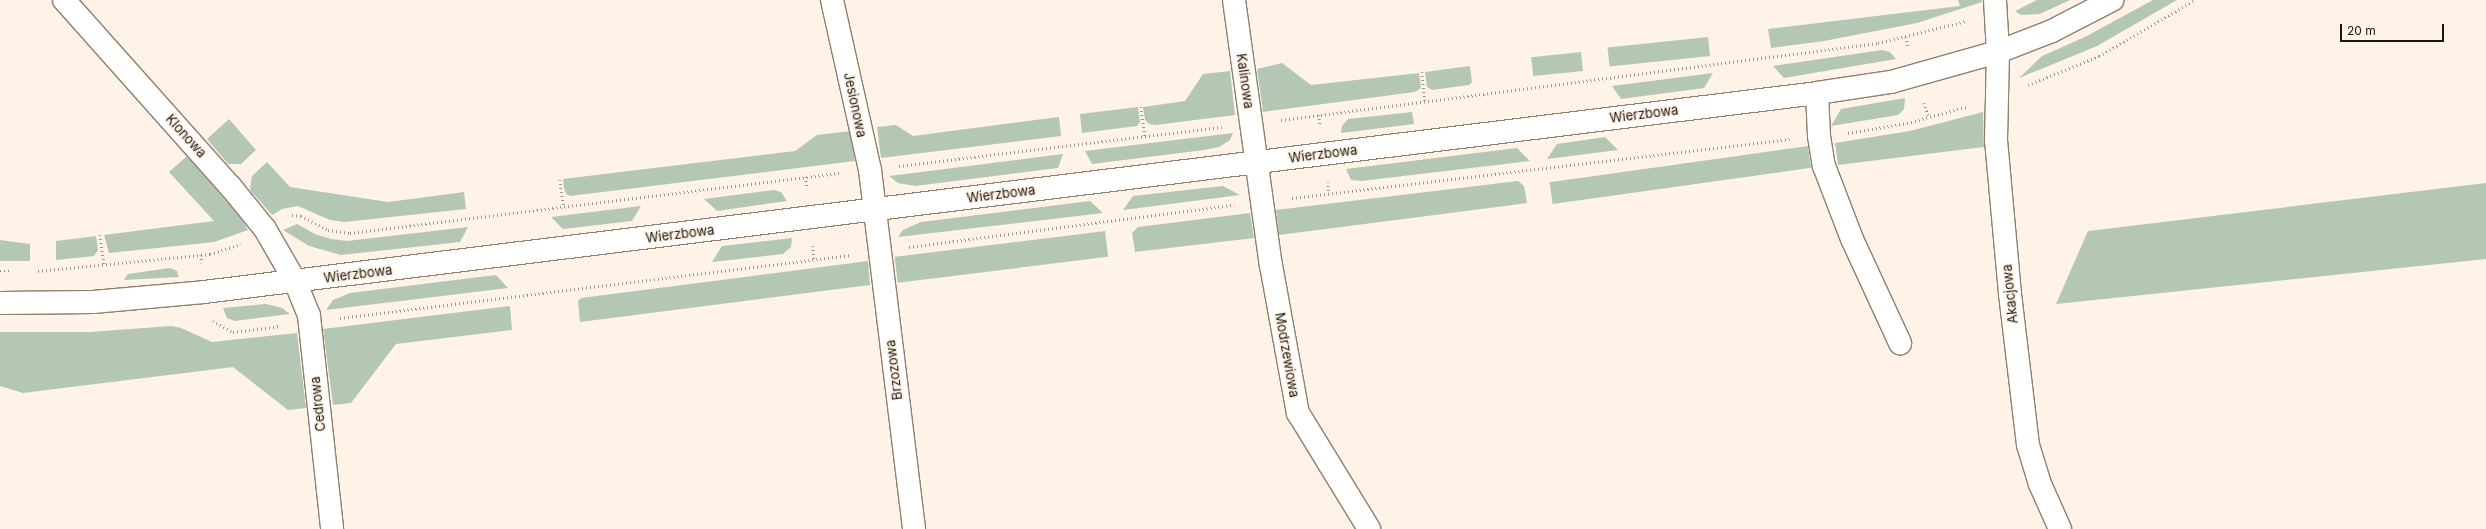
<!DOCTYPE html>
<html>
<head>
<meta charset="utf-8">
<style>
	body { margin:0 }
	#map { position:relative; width:2486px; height:529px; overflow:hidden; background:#fef3e6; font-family:Inter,sans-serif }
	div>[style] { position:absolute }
	.green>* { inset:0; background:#b3c7b4; transform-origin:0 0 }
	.path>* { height:2.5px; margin-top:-1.25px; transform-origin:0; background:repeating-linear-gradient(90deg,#9f968b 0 1px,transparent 0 4px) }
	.roads { filter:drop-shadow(1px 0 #8f7f6b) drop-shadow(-1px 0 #8f7f6b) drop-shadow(0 1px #8f7f6b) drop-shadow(0 -1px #8f7f6b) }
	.minor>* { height:22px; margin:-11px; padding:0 11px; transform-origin:11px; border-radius:11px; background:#fff }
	span { translate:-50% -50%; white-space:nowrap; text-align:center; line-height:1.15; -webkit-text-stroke:3.5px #fef3e6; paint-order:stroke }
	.street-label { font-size:13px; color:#1b150d }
	.scale { position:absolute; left:2340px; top:24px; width:104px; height:18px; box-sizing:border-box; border:2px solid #1b150d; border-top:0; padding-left:5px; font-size:12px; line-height:14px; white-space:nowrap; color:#1b150d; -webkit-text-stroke:3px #fef3e6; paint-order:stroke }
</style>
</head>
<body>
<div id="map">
	<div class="green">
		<i style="clip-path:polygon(1958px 0,1982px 0,1982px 2px,1917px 23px,1824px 41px,1771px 48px,1768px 29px,1960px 6px)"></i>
		<i style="clip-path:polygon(2037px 0,2070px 0,2040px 14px,2021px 15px,2015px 11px)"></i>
		<i style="clip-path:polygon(2153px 0,2177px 0,2097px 46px,2019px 78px,2042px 56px,2085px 37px)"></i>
		<i style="left:1708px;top:37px;width:19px;height:101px;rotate:84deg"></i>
		<i style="clip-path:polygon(1882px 50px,1890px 52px,1896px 59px,1784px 78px,1773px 66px)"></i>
		<i style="left:1581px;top:52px;width:19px;height:50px;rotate:84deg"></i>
		<i style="clip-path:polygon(1282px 63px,1311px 85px,1419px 73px,1421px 88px,1415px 92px,1263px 112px,1257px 69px)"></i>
		<i style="clip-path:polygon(1470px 66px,1472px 82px,1469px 85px,1432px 90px,1427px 87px,1425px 72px)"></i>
		<i style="clip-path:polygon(1230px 71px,1235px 115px,1155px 125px,1149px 124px,1145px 120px,1143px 107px,1185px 101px,1203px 74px)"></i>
		<i style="clip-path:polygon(1713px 73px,1704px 88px,1621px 99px,1612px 86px)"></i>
		<i style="clip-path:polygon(1905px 98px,1904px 109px,1898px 115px,1831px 126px,1841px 109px)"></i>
		<i style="clip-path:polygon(1138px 107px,1140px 122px,1137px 126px,1082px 133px,1080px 114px)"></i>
		<i style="clip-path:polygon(1412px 112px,1414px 124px,1341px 133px,1342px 126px,1348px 119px)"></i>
		<i style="clip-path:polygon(1983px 112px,1984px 147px,1838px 165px,1835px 143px,1910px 131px)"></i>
		<i style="clip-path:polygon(1059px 117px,1061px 136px,881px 158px,877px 127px,896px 125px,913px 136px)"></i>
		<i style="clip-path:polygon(229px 119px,256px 150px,241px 164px,228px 164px,207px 139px)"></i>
		<i style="clip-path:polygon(851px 131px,855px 161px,570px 196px,566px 194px,564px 188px,563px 179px,795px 151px,817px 135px)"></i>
		<i style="clip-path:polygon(1233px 133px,1230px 140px,1219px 147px,1204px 150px,1092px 164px,1085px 151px)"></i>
		<i style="clip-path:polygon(1605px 137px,1618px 150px,1547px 159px,1557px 144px)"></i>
		<i style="left:1808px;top:146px;width:22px;height:261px;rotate:82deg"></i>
		<i style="clip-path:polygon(1517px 148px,1530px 161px,1361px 181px,1351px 180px,1346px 169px)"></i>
		<i style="clip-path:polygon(1063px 154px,1058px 168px,915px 186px,898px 183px,889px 176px)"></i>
		<i style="clip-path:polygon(187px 156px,241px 218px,248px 230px,214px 242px,109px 253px,104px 235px,214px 221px,169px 172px)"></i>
		<i style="clip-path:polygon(267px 162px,290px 187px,388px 202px,464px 192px,466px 209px,344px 222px,330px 220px,298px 206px,282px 209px,272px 215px,250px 190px,252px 176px)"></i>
		<i style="clip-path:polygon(1518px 181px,1524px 186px,1527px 203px,1279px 235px,1276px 210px)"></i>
		<i style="clip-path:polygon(2486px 183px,2486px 259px,2056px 304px,2088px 231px)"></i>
		<i style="clip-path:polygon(1223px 186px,1240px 195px,1123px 210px,1133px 196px)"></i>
		<i style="clip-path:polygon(774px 190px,781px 192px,787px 201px,717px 211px,704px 199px)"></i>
		<i style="clip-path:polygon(1090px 201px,1103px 213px,898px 237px,903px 230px,921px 222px)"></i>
		<i style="clip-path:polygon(641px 206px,632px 221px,563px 229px,551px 217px)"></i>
		<i style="clip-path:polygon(1250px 213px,1254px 238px,1135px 252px,1132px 233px,1138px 227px)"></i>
		<i style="clip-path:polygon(297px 224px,315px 234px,331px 239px,347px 241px,468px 227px,460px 242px,341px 255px,309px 246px,283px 230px)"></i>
		<i style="left:1105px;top:231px;width:26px;height:212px;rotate:83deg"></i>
		<i style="clip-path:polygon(96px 236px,98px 250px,94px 256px,56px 260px,56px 241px)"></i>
		<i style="clip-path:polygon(792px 238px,791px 247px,783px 254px,712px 262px,722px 246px)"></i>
		<i style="clip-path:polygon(0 240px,30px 244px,30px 261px,0 261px)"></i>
		<i style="clip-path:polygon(868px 261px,870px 285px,580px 322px,578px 301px,581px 298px)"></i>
		<i style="clip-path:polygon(170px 268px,177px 271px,179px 277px,124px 280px,128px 274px)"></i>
		<i style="clip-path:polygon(496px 275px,508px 288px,326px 310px,333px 300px,350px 293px)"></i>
		<i style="clip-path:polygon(266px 304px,282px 308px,290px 314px,235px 321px,227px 318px,223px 308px)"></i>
		<i style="clip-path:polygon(510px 306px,512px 330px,396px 344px,351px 403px,333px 405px,323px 329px)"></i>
		<i style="clip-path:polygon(171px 326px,181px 328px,212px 342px,297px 333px,306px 408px,288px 410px,233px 367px,23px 393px,0 386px,0 332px,90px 332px)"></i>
	</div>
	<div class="path">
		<i style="left:1906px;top:37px;width:9px;rotate:77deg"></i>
		<i style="left:1422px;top:72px;width:29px;rotate:84deg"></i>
		<i style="left:2028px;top:85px;width:77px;rotate:-22.2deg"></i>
		<i style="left:2099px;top:56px;width:111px;rotate:-30.3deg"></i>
		<i style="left:1924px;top:103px;width:15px;rotate:70deg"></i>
		<i style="left:1141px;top:107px;width:29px;rotate:82deg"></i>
		<i style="left:1319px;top:115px;width:9px;rotate:84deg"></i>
		<i style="left:1281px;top:120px;width:602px;rotate:-7.35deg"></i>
		<i style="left:1878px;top:43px;width:91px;rotate:-14deg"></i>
		<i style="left:1848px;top:133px;width:60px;rotate:-9.6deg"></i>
		<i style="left:1907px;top:123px;width:61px;rotate:-15.2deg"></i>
		<i style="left:899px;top:166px;width:325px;rotate:-6.9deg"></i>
		<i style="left:806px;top:177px;width:12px;rotate:85deg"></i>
		<i style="left:560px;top:180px;width:27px;rotate:82deg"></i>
		<i style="left:1328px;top:182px;width:12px;rotate:85deg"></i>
		<i style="left:1292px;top:198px;width:501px;rotate:-6.76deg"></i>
		<i style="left:292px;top:215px;width:9px;rotate:6deg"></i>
		<i style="left:301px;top:216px;width:30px;rotate:27deg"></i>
		<i style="left:328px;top:230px;width:22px;rotate:8deg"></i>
		<i style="left:350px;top:233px;width:495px;rotate:-7deg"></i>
		<i style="left:100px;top:235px;width:30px;rotate:82deg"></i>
		<i style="left:813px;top:246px;width:13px;rotate:86deg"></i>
		<i style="left:909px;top:247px;width:328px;rotate:-7.4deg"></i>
		<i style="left:201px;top:255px;width:8px;rotate:83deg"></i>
		<i style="left:0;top:271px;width:11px"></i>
		<i style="left:38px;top:271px;width:173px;rotate:-5.6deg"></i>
		<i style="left:210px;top:254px;width:32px;rotate:-18deg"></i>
		<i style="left:340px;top:318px;width:515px;rotate:-7.03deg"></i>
		<i style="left:213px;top:321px;width:23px;rotate:29deg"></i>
		<i style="left:233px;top:332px;width:48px;rotate:-7.1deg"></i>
	</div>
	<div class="roads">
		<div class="minor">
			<i style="left:64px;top:0;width:249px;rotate:48.3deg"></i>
			<i style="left:230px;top:186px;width:55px;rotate:50.9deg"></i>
			<i style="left:265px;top:229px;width:60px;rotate:60deg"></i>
			<i style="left:295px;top:281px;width:38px;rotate:68deg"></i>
			<i style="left:309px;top:316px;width:214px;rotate:83.8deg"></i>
			<i style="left:832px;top:0;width:174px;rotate:77.4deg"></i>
			<i style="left:870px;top:170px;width:362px;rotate:83deg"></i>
			<i style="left:1234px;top:0;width:268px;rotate:82.1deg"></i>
			<i style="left:1271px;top:265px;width:150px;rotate:79.7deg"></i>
			<i style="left:1298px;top:413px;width:136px;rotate:58.5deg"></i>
			<i style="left:1995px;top:0;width:52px;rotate:86.7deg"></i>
			<i style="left:1998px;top:52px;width:88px;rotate:91.3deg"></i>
			<i style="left:1996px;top:140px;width:155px;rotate:84.8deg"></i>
			<i style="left:2010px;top:294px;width:152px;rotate:83.2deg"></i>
			<i style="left:2028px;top:445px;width:41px;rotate:72.9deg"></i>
			<i style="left:2040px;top:484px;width:49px;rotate:66deg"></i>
			<i style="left:1817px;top:93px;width:43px;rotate:87.3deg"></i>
			<i style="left:1819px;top:136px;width:30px;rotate:81deg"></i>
			<i style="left:1824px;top:166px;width:78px;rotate:69deg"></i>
			<i style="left:1852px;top:239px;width:115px;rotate:65.2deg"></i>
			<i style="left:0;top:303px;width:93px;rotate:-0.6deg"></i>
			<i style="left:93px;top:302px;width:111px;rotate:-5.1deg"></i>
			<i style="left:204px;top:292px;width:1625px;rotate:-7.03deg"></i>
			<i style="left:1817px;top:93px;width:75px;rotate:-8.5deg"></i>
			<i style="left:1891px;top:82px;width:111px;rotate:-15.7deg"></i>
			<i style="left:1998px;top:52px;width:58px;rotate:-21.3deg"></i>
			<i style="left:2052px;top:31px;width:68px;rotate:-27.3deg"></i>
		</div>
	</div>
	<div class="street-label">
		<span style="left:1245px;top:81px;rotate:82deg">Kalinowa</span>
		<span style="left:855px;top:105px;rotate:78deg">Jesionowa</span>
		<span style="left:1644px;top:114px;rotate:-7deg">Wierzbowa</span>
		<span style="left:186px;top:136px;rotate:48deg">Klonowa</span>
		<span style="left:1323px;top:154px;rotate:-7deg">Wierzbowa</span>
		<span style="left:1001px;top:194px;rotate:-7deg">Wierzbowa</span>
		<span style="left:680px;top:234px;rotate:-7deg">Wierzbowa</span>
		<span style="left:358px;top:274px;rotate:-7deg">Wierzbowa</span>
		<span style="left:2010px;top:294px;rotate:-96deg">Akacjowa</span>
		<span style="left:1287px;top:355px;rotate:80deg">Modrzewiowa</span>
		<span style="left:894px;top:370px;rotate:-97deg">Brzozowa</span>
		<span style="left:318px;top:404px;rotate:-96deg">Cedrowa</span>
	</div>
	<div class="scale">20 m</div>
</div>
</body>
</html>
